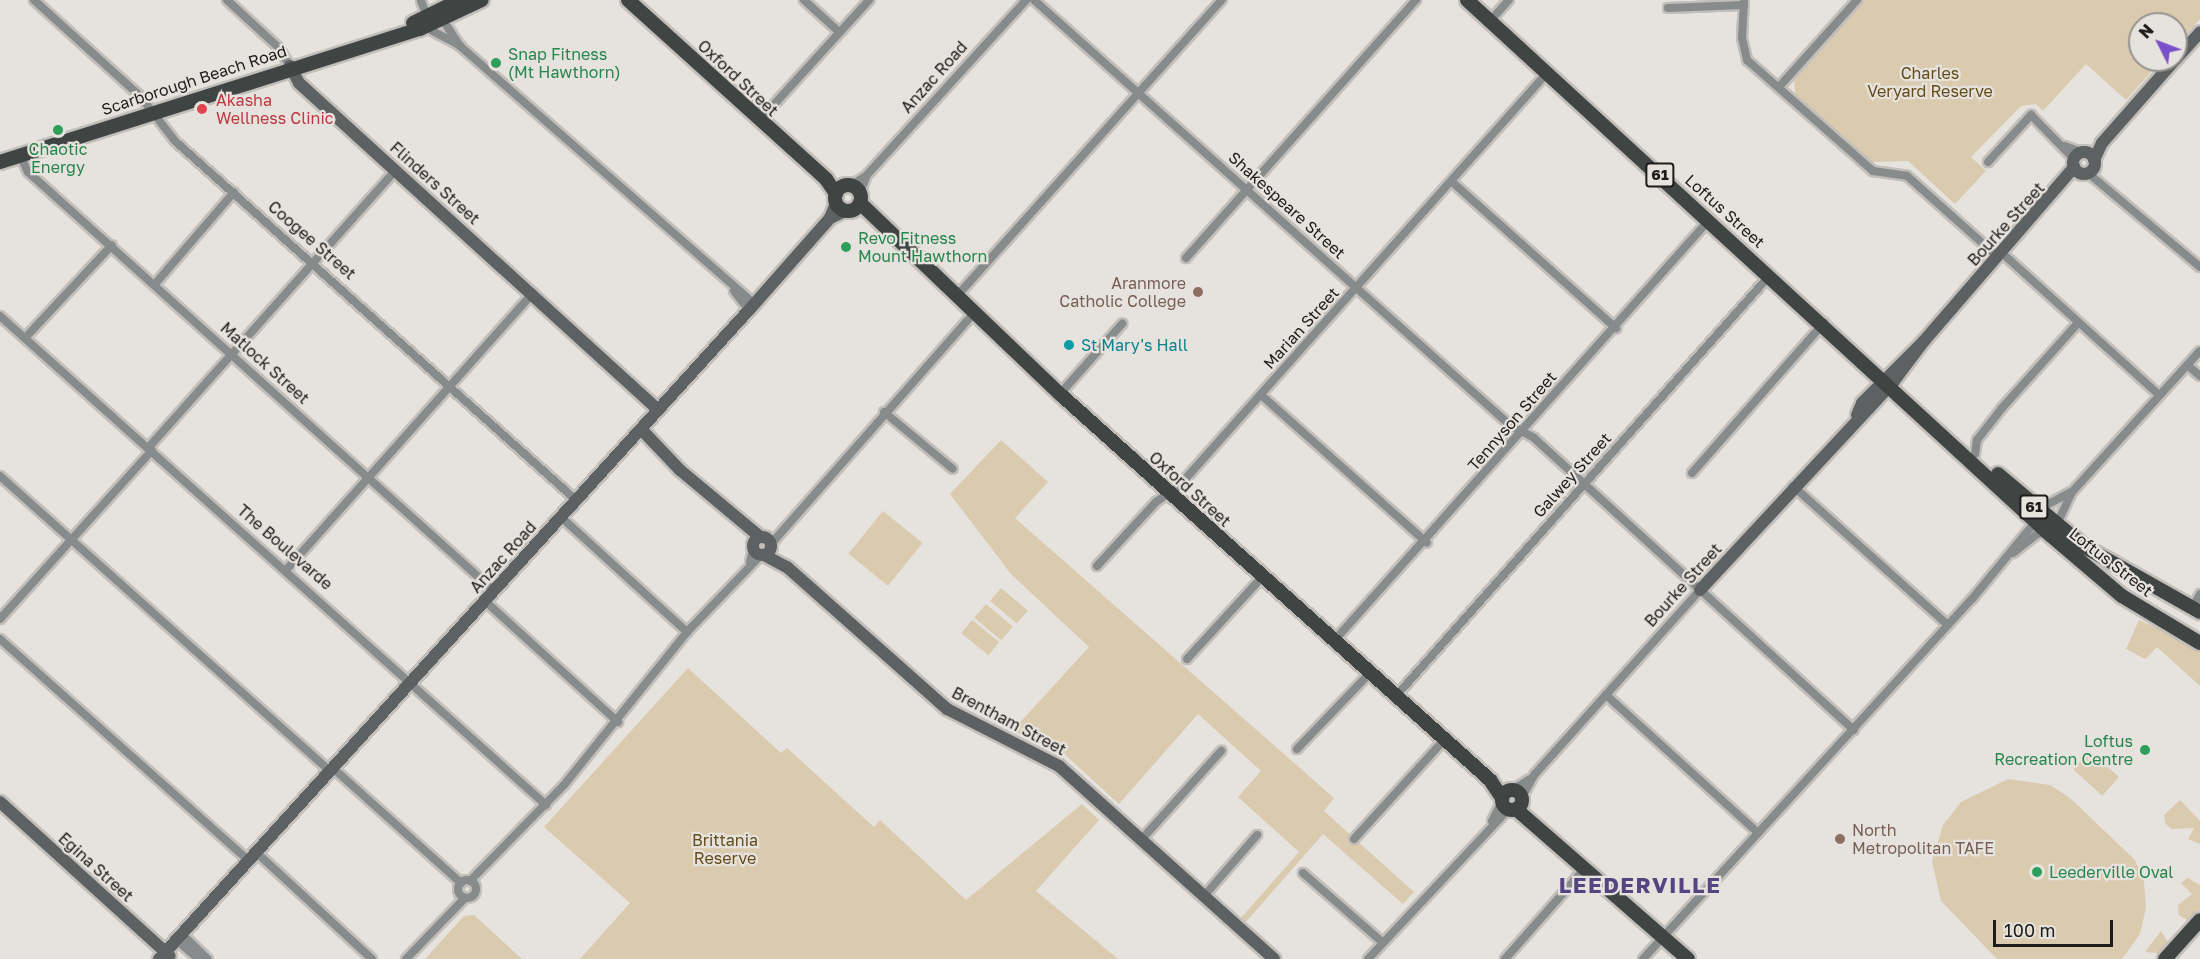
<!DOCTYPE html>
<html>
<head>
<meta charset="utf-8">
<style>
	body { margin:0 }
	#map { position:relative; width:2200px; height:959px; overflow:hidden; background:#e6e3de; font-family:"Golos Text",sans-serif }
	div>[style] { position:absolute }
	.green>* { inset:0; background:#dacaae; transform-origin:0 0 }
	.roads { filter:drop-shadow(2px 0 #c2bfbb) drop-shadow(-2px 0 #c2bfbb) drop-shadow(0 2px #c2bfbb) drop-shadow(0 -2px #c2bfbb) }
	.street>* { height:8px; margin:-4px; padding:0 4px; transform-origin:4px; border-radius:4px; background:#888b8b }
	.street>.ring { margin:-4px; padding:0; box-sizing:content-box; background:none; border:8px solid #888b8b; border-radius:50% }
	.secondary>* { height:12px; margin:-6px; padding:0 6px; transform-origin:6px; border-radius:6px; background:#5d6161 }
	.secondary>.ring { margin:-6px; padding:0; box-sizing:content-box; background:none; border:12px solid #5d6161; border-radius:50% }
	.primary>* { height:14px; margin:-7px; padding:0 7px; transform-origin:7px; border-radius:7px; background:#404544 }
	.primary>.ring { margin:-7px; padding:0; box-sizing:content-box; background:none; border:14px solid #404544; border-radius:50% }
	.dots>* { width:16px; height:16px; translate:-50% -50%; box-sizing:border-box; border:3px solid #e6e3de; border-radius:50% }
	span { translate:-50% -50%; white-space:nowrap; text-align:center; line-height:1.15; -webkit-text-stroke:4.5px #e6e3de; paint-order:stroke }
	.shield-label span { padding:2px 4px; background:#e6e3de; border:2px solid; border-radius:4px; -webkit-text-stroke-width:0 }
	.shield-label { font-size:15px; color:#1d1c1a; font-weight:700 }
	.leisure-label { font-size:16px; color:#27864d }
	.left { translate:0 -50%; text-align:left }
	.right { translate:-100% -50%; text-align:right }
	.park-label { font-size:16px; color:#644b18 }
	.street-label { font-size:16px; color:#1d1c1a }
	.health-label { font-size:16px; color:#be3a42 }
	.education-label { font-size:16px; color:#785e54 }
	.culture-label { font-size:16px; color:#0d838f }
	.district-label { font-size:22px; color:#564482; font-weight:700; letter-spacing:1.5px }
	.north { position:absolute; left:2128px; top:12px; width:60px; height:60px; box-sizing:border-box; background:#e6e3de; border:2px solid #969390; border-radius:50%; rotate:312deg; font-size:16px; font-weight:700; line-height:24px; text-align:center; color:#1d1c1a }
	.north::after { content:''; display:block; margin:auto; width:21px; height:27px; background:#7a51ca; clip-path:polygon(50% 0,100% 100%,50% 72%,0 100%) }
	.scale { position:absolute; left:1993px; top:920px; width:120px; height:27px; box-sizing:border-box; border:3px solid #1d1c1a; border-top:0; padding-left:8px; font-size:18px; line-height:21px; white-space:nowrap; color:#1d1c1a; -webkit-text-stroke:4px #e6e3de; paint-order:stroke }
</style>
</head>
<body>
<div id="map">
	<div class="green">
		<i style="clip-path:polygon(1864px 0,2200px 0,2200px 19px,2176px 45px,2176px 24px,2140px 24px,2140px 60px,2162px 60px,2126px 100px,2086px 64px,2043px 111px,2036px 104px,2021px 106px,1971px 157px,1986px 171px,1955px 204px,1908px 161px,1871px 162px,1795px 94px,1794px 77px)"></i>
		<i style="clip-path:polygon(1001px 440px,1048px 482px,1015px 518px,1334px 798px,1324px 811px,1414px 892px,1403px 904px,1323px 834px,1245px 923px,1240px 919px,1299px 852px,1238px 797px,1261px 771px,1198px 714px,1119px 804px,1061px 751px,1012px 731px,1089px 647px,1011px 574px,950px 494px)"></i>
		<i style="left:883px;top:511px;width:51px;height:55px;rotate:39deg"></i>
		<i style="left:1001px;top:588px;width:35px;height:17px;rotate:40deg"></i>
		<i style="left:986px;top:604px;width:35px;height:18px;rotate:40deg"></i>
		<i style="left:972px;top:620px;width:35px;height:17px;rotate:39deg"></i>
		<i style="clip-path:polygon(2139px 620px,2200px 648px,2200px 686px,2157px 647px,2145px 659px,2126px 649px)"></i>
		<i style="clip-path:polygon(688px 668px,781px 753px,787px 748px,874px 827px,880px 820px,966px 900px,1082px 804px,1099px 820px,1036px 891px,1118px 959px,580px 959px,630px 903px,544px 827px)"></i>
		<i style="left:2090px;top:751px;width:39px;height:25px;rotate:42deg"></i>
		<i style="clip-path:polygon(2008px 779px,2050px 785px,2070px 798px,2135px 860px,2144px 882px,2146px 908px,2140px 934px,2122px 959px,1997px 959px,1941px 901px,1932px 861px,1943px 825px,1961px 802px)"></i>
		<i style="clip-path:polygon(2180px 800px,2200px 821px,2200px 844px,2188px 839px,2194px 828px,2171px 829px,2165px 823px,2164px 815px)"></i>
		<i style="clip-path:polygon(2188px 878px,2200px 885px,2200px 910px,2187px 920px,2179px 915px,2178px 905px,2192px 894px,2181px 883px)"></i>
		<i style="clip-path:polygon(474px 915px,522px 959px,425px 959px,464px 916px)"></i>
		<i style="clip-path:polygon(2161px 931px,2169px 944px,2158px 953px,2145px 952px)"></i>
	</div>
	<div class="roads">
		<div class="street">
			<i style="left:34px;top:0;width:143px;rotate:42.2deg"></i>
			<i style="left:140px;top:96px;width:57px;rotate:52.1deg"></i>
			<i style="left:175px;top:141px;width:538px;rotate:41.84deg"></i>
			<i style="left:227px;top:0;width:71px;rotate:42.7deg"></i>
			<i style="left:279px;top:48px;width:21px;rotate:59deg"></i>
			<i style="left:804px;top:0;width:47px;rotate:42.4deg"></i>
			<i style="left:1034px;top:0;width:638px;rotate:41.76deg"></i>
			<i style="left:1510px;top:425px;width:27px;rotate:28deg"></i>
			<i style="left:1534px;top:438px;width:433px;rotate:42.4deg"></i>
			<i style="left:1744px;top:0;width:38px;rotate:93deg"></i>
			<i style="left:1742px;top:38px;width:23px;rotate:77deg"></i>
			<i style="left:1747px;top:60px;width:168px;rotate:41.4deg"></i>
			<i style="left:1873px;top:171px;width:34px;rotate:8deg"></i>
			<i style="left:1907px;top:176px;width:122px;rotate:41.7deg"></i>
			<i style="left:421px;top:1px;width:16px;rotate:68deg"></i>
			<i style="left:427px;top:16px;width:16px;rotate:14deg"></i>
			<i style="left:443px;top:20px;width:31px;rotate:57deg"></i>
			<i style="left:1668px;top:8px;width:76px;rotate:-2.3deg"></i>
			<i style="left:1490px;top:21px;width:28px;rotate:-48deg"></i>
			<i style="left:425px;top:27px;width:40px;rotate:28deg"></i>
			<i style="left:460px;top:46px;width:390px;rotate:41.2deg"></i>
			<i style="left:1779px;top:87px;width:117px;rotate:-48.1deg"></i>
			<i style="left:759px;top:121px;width:164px;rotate:-47.7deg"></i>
			<i style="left:2065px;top:146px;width:17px;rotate:21deg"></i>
			<i style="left:20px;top:155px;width:19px;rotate:65deg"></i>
			<i style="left:28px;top:172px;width:627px;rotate:41.96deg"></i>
			<i style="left:1988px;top:162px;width:64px;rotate:-47.5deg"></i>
			<i style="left:2031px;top:115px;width:62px;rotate:45.7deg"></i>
			<i style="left:2088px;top:173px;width:146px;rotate:40deg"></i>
			<i style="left:1452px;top:182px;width:220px;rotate:41.7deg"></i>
			<i style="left:850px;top:186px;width:19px;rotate:-32deg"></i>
			<i style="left:866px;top:176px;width:238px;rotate:-47.7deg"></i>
			<i style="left:860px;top:193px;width:17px;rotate:-69deg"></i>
			<i style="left:2002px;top:253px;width:212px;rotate:42.1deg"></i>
			<i style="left:1186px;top:258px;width:346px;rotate:-48.3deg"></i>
			<i style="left:155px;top:284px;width:121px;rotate:-49.3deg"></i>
			<i style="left:734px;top:291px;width:24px;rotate:52deg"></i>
			<i style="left:956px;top:297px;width:399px;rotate:-48.2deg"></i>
			<i style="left:0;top:316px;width:733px;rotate:41.85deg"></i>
			<i style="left:25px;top:338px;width:127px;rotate:-46.9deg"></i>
			<i style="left:2187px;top:365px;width:17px;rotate:40deg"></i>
			<i style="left:1060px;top:394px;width:94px;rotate:-48.5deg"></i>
			<i style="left:1261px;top:395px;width:222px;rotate:41.7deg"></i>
			<i style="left:884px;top:412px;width:89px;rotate:39.6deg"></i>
			<i style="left:149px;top:447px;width:371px;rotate:-48.3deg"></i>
			<i style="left:1975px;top:454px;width:14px;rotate:-82deg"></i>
			<i style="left:1977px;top:440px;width:41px;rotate:-52deg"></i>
			<i style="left:2002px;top:408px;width:114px;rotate:-48.2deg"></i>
			<i style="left:1692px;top:473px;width:200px;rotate:-48.7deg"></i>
			<i style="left:0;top:476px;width:444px;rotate:41.8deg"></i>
			<i style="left:1793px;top:486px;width:208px;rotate:41.9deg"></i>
			<i style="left:2039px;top:509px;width:36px;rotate:-28deg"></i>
			<i style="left:561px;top:517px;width:171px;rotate:42.4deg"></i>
			<i style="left:2057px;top:524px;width:35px;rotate:-65deg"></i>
			<i style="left:2072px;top:492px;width:190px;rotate:-47.8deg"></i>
			<i style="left:771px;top:544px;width:308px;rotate:-48.7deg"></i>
			<i style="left:2013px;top:553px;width:31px;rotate:-38deg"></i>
			<i style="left:2037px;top:534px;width:10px;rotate:-6deg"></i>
			<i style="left:750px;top:562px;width:13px;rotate:-77deg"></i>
			<i style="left:1097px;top:566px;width:87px;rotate:-47.3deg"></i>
			<i style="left:1156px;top:502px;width:28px;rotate:-35deg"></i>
			<i style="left:1179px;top:486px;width:553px;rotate:-48.3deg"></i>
			<i style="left:287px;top:569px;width:370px;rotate:-48.3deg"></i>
			<i style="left:485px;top:601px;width:180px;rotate:42.3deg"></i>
			<i style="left:2192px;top:608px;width:16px;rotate:-60deg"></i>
			<i style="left:0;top:619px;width:227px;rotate:-48deg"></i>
			<i style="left:0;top:639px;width:334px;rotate:41.7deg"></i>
			<i style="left:1334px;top:641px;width:565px;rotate:-48.3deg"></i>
			<i style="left:1187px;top:659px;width:114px;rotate:-47.5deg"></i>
			<i style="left:1606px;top:695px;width:205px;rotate:42.2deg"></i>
			<i style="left:1396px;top:696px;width:563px;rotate:-48.38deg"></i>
			<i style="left:1297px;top:749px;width:105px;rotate:-46.2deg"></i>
			<i style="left:334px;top:769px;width:171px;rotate:41.9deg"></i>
			<i style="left:1514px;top:789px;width:19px;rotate:-32deg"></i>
			<i style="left:1522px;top:797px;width:26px;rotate:-61deg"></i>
			<i style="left:1535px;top:774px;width:247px;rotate:-48.1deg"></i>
			<i style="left:1492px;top:821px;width:22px;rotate:-63deg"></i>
			<i style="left:1354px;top:839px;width:134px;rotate:-47.7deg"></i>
			<i style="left:1141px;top:840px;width:120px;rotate:-48deg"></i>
			<i style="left:257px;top:853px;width:156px;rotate:42.7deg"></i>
			<i style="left:1303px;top:873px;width:105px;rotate:41.1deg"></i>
			<i class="ring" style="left:458px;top:880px;width:10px;height:10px"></i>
			<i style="left:470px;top:881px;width:134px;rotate:-45.6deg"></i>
			<i style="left:564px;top:785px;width:196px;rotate:-51.2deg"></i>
			<i style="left:687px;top:632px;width:107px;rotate:-46.1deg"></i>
			<i style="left:1204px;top:896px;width:81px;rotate:-49deg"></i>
			<i style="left:186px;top:938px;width:30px;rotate:44deg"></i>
			<i style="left:181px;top:944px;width:23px;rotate:41deg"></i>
			<i style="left:406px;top:959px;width:85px;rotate:-46deg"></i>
			<i style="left:1368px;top:959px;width:206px;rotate:-46.8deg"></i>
			<i style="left:1505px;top:959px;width:123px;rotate:-48.6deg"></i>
			<i style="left:1643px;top:959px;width:488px;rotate:-47.6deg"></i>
			<i style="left:1972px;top:599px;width:102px;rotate:-50.6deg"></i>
		</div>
		<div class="secondary">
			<i style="left:2176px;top:59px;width:36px;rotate:-48deg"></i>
			<i style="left:290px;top:66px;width:19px;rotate:62deg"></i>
			<i style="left:299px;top:83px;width:486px;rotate:42.3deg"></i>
			<i class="ring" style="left:2073px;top:152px;width:10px;height:10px"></i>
			<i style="left:2094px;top:160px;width:19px;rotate:-65deg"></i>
			<i style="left:2102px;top:143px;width:111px;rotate:-48.7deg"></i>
			<i style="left:830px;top:218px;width:17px;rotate:-25deg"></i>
			<i style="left:1857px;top:415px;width:13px;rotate:-67deg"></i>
			<i style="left:1862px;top:403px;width:88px;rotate:-45deg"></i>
			<i style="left:1924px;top:341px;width:230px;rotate:-49.2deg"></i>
			<i style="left:641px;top:429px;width:57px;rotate:46.4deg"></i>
			<i style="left:680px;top:470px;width:104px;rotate:39.9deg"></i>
			<i class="ring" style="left:753px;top:537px;width:6px;height:6px"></i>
			<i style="left:764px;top:555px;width:26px;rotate:28deg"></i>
			<i style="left:787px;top:567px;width:214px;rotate:41.6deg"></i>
			<i style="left:947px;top:709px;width:126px;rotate:27deg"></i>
			<i style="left:1059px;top:766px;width:289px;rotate:41.9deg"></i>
			<i style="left:1700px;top:590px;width:285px;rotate:-47.1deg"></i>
			<i style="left:1894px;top:381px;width:50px;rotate:-53.1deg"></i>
			<i style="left:0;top:802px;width:229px;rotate:42.2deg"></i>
			<i style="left:159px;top:959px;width:877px;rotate:-47.73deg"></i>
			<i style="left:749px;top:310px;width:123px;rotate:-48.6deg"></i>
			<i style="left:830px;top:218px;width:16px;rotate:-68deg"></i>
		</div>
		<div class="primary">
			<i style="left:628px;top:0;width:267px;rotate:42.1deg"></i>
			<i style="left:826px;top:179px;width:18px;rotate:56deg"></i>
			<i style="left:1467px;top:0;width:791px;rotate:42.54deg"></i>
			<i style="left:2050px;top:535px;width:94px;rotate:40.3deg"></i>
			<i style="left:2122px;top:596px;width:91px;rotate:31.1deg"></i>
			<i style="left:413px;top:23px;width:52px;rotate:-26.1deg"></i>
			<i style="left:0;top:162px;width:441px;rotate:-17.6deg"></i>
			<i style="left:420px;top:29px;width:68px;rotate:-25.1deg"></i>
			<i class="ring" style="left:835px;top:185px;width:12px;height:12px"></i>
			<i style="left:860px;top:203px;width:277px;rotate:43.7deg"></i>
			<i style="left:1060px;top:394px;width:578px;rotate:41.91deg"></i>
			<i style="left:1490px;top:780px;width:22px;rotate:56deg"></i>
			<i style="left:1998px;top:474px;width:114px;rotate:40deg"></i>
			<i style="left:2085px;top:547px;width:132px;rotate:29.5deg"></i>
			<i class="ring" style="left:1502px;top:790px;width:6px;height:6px"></i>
			<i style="left:1516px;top:809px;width:228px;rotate:41.1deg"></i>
			<i style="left:2165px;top:959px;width:52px;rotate:-48.1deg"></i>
		</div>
	</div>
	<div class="dots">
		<i style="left:496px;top:63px;background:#2e9e5b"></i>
		<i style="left:202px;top:109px;background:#e0444e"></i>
		<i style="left:58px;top:130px;background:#2e9e5b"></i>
		<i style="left:846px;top:247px;background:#2e9e5b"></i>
		<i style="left:1198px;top:292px;background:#8d6e63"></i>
		<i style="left:1069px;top:345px;background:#0f9aa8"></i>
		<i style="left:2145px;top:750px;background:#2e9e5b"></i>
		<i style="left:1840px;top:839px;background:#8d6e63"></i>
		<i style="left:2037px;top:872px;background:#2e9e5b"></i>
	</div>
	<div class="shield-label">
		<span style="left:1660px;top:175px">61</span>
		<span style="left:2034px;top:507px">61</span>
	</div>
	<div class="leisure-label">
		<span class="left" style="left:508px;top:63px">Snap Fitness<br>(Mt Hawthorn)</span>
		<span style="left:58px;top:158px">Chaotic<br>Energy</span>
		<span class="left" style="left:858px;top:247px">Revo Fitness<br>Mount Hawthorn</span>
		<span class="right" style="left:2133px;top:750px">Loftus<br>Recreation Centre</span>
		<span class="left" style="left:2049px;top:872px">Leederville Oval</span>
	</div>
	<div class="park-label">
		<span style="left:1930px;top:82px">Charles<br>Veryard Reserve</span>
		<span style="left:725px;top:849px">Brittania<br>Reserve</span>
	</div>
	<div class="street-label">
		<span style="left:934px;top:77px;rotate:-48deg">Anzac Road</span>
		<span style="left:738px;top:78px;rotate:43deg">Oxford Street</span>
		<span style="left:194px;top:80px;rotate:-18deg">Scarborough Beach Road</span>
		<span style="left:435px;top:183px;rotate:42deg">Flinders Street</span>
		<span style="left:1287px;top:205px;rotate:42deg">Shakespeare Street</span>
		<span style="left:1725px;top:211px;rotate:42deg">Loftus Street</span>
		<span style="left:2006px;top:224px;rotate:-48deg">Bourke Street</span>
		<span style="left:312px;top:240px;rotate:41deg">Coogee Street</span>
		<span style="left:1301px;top:328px;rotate:-48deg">Marian Street</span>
		<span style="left:265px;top:363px;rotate:42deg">Matlock Street</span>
		<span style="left:1512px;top:421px;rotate:-49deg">Tennyson Street</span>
		<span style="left:1572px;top:475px;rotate:-48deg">Galwey Street</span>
		<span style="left:1190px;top:489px;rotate:42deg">Oxford Street</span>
		<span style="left:285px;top:547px;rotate:41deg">The Boulevarde</span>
		<span style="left:503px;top:557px;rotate:-48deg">Anzac Road</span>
		<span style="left:2111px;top:562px;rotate:38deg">Loftus Street</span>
		<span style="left:1683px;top:585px;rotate:-48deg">Bourke Street</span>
		<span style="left:1009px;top:721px;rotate:28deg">Brentham Street</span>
		<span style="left:96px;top:867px;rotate:42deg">Egina Street</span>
	</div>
	<div class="health-label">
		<span class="left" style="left:216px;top:109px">Akasha<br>Wellness Clinic</span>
	</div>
	<div class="education-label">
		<span class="right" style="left:1186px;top:292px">Aranmore<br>Catholic College</span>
		<span class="left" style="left:1852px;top:839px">North<br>Metropolitan TAFE</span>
	</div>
	<div class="culture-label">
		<span class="left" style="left:1081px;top:345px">St Mary's Hall</span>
	</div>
	<div class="district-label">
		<span style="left:1640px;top:885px">LEEDERVILLE</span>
	</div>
	<div class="north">N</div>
	<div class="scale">100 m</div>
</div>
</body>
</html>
